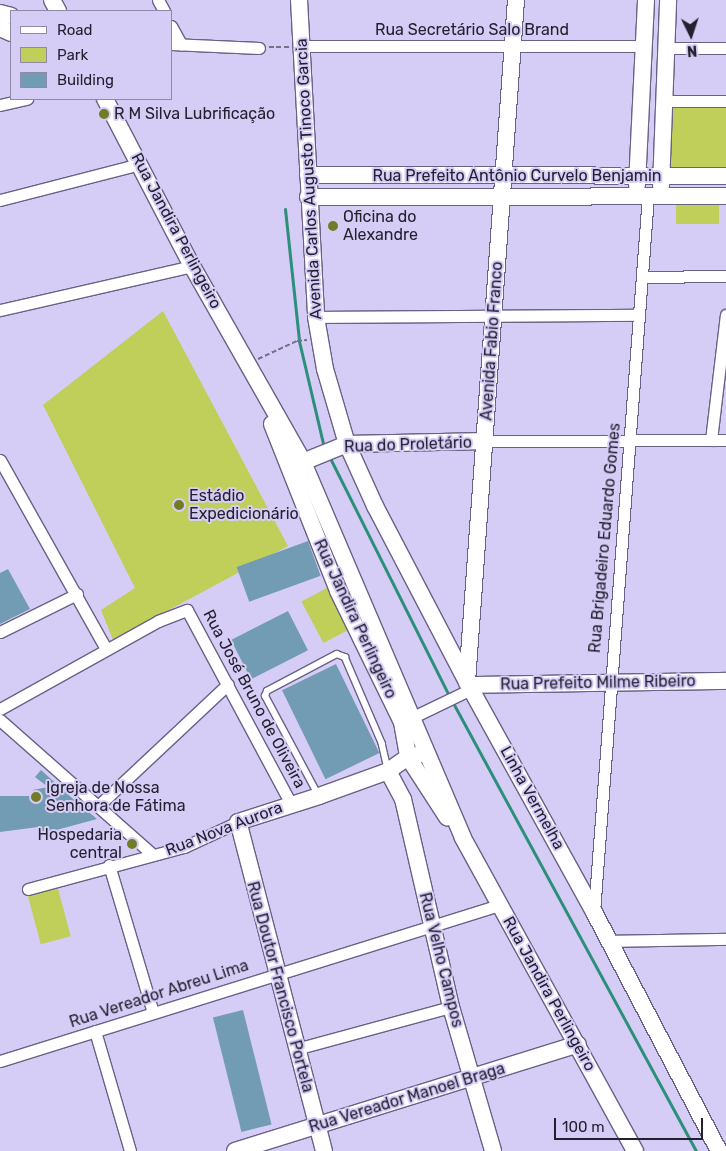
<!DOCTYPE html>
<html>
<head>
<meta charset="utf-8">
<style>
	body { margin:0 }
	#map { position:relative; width:726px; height:1151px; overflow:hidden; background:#d6cdf7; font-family:Rubik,sans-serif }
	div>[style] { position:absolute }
	.green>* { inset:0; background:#c0ce5a; transform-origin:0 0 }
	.stream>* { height:3px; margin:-1.5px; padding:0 1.5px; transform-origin:1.5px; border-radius:1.5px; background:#2c8f7a }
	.building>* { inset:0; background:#729bb4; transform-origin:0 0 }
	.path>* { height:2px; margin-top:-1px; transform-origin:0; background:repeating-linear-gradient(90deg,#76708b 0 5px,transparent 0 7.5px) }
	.roads { filter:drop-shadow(1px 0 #6a6186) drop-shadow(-1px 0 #6a6186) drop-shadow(0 1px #6a6186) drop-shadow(0 -1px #6a6186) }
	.lane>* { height:5.5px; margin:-2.75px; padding:0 2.75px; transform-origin:2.75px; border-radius:2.75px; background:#fff }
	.street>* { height:11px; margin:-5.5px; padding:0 5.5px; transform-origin:5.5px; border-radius:5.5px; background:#fff }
	.secondary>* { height:16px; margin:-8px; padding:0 8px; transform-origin:8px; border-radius:8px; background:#fff }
	.dots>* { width:14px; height:14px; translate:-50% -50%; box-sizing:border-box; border:2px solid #d6cdf7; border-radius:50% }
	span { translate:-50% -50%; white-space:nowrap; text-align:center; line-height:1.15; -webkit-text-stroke:4px #d6cdf7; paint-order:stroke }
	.street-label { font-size:16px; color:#24202f }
	.poi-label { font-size:16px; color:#24202f }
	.left { translate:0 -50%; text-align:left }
	.right { translate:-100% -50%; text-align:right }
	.legend { position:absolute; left:10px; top:10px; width:162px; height:90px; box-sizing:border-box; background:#d6cdf7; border:1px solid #8f88a7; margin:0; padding:6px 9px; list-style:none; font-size:15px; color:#24202f }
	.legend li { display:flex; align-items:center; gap:10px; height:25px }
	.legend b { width:25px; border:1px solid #8f88a7 }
	.north { position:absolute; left:666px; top:10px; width:50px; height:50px; -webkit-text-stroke:4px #d6cdf7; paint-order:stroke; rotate:176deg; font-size:14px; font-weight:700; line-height:20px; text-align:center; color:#24202f }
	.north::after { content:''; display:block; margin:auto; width:18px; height:22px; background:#24202f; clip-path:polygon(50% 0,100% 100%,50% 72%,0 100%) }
	.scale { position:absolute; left:554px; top:1118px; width:149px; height:22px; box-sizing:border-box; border:2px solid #24202f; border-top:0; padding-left:6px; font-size:15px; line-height:18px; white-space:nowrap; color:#24202f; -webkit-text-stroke:4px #d6cdf7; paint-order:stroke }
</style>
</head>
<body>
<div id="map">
	<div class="green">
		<i style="clip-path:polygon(726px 104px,726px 172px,667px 168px,671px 106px)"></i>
		<i style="left:719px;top:199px;width:25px;height:43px;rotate:90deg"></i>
		<i style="clip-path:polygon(163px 311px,288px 546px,113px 640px,101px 610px,135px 588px,43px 405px)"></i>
		<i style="left:327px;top:588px;width:47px;height:29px;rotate:62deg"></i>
		<i style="left:57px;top:885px;width:53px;height:31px;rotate:75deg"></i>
	</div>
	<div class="stream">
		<i style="left:285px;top:209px;width:133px;rotate:83.9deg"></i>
		<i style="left:299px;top:341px;width:110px;rotate:76.8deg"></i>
		<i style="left:330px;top:458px;width:266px;rotate:63.4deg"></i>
		<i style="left:452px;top:701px;width:512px;rotate:61.53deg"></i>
	</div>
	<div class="building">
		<i style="left:308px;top:541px;width:37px;height:76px;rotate:70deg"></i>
		<i style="clip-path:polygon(8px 569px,30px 609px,0 624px,0 573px)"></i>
		<i style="left:288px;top:611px;width:44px;height:64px;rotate:63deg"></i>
		<i style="left:336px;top:664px;width:99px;height:60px;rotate:64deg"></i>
		<i style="clip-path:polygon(41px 770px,72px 798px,97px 819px,38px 835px,38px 827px,0 832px,0 796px,34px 796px,33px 790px,48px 787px,35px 777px)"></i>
		<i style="left:243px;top:1010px;width:118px;height:31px;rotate:76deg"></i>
	</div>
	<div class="path">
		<i style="left:269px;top:47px;width:20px"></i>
		<i style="left:258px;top:359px;width:43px;rotate:-24.8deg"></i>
		<i style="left:297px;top:341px;width:10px;rotate:-6deg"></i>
	</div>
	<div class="roads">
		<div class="lane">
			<i style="left:318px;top:795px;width:112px;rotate:-118.2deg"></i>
			<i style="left:265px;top:696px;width:5px;rotate:-68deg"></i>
			<i style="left:267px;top:691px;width:79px;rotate:-27.9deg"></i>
			<i style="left:337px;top:654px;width:9px;rotate:21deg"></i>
			<i style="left:345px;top:657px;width:94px;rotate:66.7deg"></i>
			<i style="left:382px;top:743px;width:27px;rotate:77deg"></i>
		</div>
		<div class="street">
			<i style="left:158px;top:0;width:13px;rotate:61deg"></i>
			<i style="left:171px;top:26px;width:21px;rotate:61deg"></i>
			<i style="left:171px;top:44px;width:88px;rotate:2.6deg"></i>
			<i style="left:301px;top:46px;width:342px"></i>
			<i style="left:666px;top:48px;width:60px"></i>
			<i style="left:664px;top:101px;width:62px"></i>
			<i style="left:0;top:105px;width:28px;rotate:-13deg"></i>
			<i style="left:0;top:200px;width:145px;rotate:-14.4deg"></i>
			<i style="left:643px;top:277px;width:83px;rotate:-0.7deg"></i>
			<i style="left:0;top:310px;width:197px;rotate:-12.9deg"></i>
			<i style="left:316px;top:317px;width:322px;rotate:-0.4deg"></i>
			<i style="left:711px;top:440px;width:126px;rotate:-83.2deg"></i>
			<i style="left:486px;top:441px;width:240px;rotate:-0.2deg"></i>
			<i style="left:0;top:460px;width:217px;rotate:60.7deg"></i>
			<i style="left:0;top:632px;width:86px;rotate:-26.3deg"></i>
			<i style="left:0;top:709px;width:181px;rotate:-29.1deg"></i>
			<i style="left:158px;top:621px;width:31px;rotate:-21deg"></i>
			<i style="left:187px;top:610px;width:220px;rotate:61.8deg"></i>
			<i style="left:411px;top:718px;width:67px;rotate:-25.8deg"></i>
			<i style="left:0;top:720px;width:204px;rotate:41.4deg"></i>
			<i style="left:98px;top:806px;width:178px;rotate:-43.2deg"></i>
			<i style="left:109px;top:865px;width:154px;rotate:73.4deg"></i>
			<i style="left:28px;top:889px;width:162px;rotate:-15.1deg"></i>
			<i style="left:184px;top:847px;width:60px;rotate:-24.8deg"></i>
			<i style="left:594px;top:912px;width:718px;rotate:-85.69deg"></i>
			<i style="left:608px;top:941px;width:118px;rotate:-1deg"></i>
			<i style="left:95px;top:1031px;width:125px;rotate:73.7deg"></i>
			<i style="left:296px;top:1049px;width:161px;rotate:-15.2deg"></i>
			<i style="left:0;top:1061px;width:523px;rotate:-17.36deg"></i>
		</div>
		<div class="secondary">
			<i style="left:52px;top:0;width:13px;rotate:61deg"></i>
			<i style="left:299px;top:0;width:317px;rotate:86.9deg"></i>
			<i style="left:316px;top:317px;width:53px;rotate:80.2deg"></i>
			<i style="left:325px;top:369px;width:78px;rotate:73.7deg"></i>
			<i style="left:347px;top:444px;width:68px;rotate:65.7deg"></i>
			<i style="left:375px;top:506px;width:199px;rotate:62.4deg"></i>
			<i style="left:467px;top:682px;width:263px;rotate:61.1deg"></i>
			<i style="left:594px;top:912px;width:270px;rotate:62.4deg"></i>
			<i style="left:0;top:13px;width:11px;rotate:15deg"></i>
			<i style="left:0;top:28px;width:12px;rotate:24deg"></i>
			<i style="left:105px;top:99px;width:188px;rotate:62.5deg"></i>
			<i style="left:192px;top:266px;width:223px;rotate:60.4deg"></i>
			<i style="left:302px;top:460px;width:411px;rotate:66.9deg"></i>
			<i style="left:463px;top:838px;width:357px;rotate:61.2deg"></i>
			<i style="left:308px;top:175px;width:418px;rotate:0.1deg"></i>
			<i style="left:637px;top:185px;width:185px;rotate:-87.2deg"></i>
			<i style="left:661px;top:186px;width:186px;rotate:-87.8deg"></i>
			<i style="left:308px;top:197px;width:418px;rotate:-0.1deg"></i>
			<i style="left:272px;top:424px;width:180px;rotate:68.4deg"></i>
			<i style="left:338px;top:591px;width:146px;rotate:64deg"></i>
			<i style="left:402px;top:722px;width:36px;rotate:80deg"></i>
			<i style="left:408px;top:757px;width:72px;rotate:57deg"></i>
			<i style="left:293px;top:466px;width:58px;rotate:-22.2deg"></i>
			<i style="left:347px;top:444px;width:139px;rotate:-1.2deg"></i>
			<i style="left:467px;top:682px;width:684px;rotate:-85.89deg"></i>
			<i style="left:469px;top:685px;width:257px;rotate:-0.9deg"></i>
			<i style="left:388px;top:771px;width:32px;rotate:62deg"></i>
			<i style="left:403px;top:799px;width:213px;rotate:77deg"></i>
			<i style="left:451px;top:1007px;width:150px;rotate:73.7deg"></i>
			<i style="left:235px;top:1151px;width:359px;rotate:-17.3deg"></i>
			<i style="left:324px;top:1151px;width:340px;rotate:-104.6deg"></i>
			<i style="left:238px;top:822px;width:85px;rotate:-17.8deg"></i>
			<i style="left:319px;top:796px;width:73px;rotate:-19.9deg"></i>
			<i style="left:388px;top:771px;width:24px;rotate:-35deg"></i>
			<i style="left:408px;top:757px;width:19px;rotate:-12deg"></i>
		</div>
	</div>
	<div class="dots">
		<i style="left:104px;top:114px;background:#727b26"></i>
		<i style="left:333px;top:226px;background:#727b26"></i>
		<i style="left:179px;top:505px;background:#727b26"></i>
		<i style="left:36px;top:797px;background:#727b26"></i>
		<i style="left:132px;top:844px;background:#727b26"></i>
	</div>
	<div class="street-label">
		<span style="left:472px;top:30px">Rua Secretário Salo Brand</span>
		<span style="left:517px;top:176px">Rua Prefeito Antônio Curvelo Benjamin</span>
		<span style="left:309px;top:179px;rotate:-93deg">Avenida Carlos Augusto Tinoco Garcia</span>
		<span style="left:176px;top:231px;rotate:62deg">Rua Jandira Perlingeiro</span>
		<span style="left:492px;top:341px;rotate:-86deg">Avenida Fabio Franco</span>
		<span style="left:408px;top:445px;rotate:-2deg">Rua do Proletário</span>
		<span style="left:605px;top:538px;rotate:-85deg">Rua Brigadeiro Eduardo Gomes</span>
		<span style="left:355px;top:619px;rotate:65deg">Rua Jandira Perlingeiro</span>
		<span style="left:598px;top:683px;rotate:-1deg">Rua Prefeito Milme Ribeiro</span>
		<span style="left:254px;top:699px;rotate:62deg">Rua José Bruno de Oliveira</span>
		<span style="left:532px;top:798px;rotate:61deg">Linha Vermelha</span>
		<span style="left:224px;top:829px;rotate:-21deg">Rua Nova Aurora</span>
		<span style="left:441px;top:960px;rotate:76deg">Rua Velho Campos</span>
		<span style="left:280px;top:987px;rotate:75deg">Rua Doutor Francisco Portela</span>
		<span style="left:159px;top:994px;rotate:-18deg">Rua Vereador Abreu Lima</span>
		<span style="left:549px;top:994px;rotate:61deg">Rua Jandira Perlingeiro</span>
		<span style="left:407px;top:1098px;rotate:-17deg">Rua Vereador Manoel Braga</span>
	</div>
	<div class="poi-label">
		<span class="left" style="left:114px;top:114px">R M Silva Lubrificação</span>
		<span class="left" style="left:343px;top:226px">Oficina do<br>Alexandre</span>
		<span class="left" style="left:189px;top:505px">Estádio<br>Expedicionário</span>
		<span class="left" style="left:46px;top:797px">Igreja de Nossa<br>Senhora de Fátima</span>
		<span class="right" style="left:122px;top:844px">Hospedaria<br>central</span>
	</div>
	<ul class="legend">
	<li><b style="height:6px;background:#fff"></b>Road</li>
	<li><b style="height:14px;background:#c0ce5a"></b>Park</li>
	<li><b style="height:14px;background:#729bb4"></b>Building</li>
	</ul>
	<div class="north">N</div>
	<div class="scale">100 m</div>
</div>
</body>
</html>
